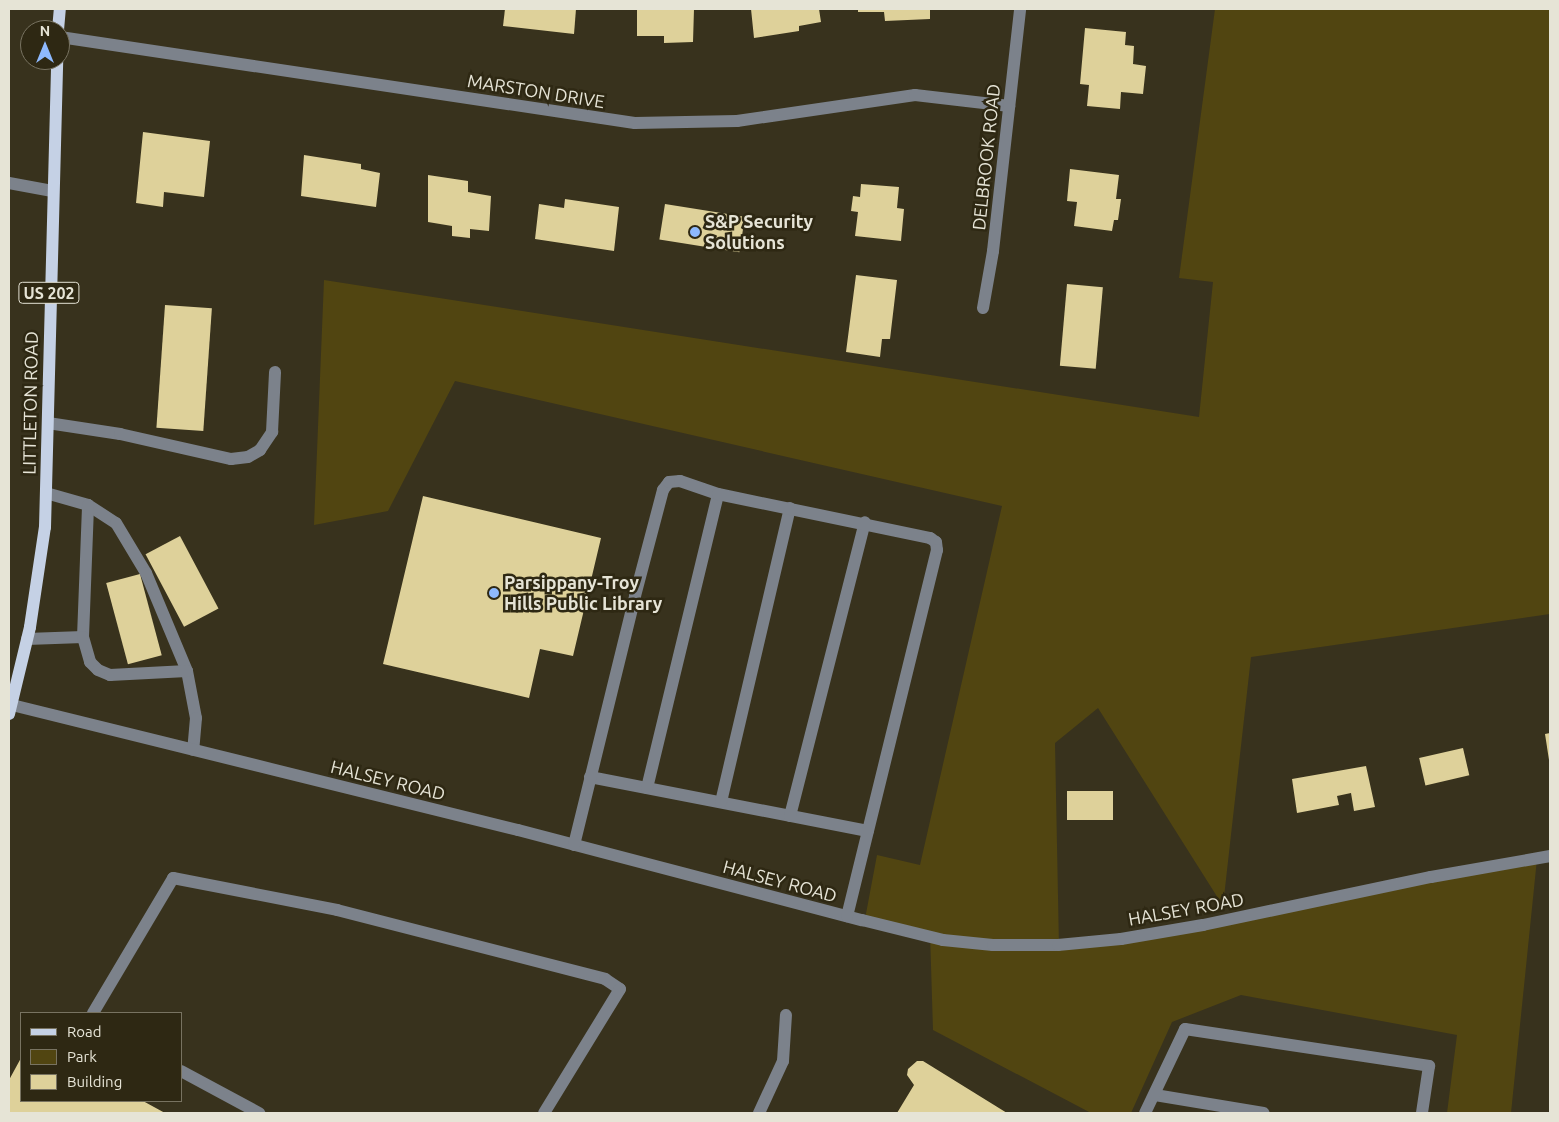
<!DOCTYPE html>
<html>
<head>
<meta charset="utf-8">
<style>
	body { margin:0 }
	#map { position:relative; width:1559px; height:1122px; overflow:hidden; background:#38321d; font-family:Ubuntu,sans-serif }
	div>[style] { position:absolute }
	.green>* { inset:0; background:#514511 }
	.building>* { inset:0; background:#ded19a; transform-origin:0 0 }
	.minor>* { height:12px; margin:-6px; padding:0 6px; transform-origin:6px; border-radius:6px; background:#7c828b }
	.major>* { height:12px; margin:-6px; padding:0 6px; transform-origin:6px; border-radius:6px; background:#c5d1e5 }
	.dots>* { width:14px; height:14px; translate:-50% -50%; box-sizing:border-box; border:2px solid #2e2813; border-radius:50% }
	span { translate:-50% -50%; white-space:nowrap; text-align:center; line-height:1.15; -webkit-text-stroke:5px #2e2813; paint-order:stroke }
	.shield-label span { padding:1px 4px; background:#2e2813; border:1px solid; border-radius:4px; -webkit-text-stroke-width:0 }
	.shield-label { font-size:16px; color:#e6e4d6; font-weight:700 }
	.street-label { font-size:18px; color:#e6e4d6 }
	.poi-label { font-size:18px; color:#e6e4d6; font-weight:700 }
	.left { translate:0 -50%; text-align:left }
	.frame { position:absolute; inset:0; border:10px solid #e6e4d6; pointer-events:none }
	.legend { position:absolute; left:20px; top:1012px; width:162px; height:90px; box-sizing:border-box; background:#2e2813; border:1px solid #787361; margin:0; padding:6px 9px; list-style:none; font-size:15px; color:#e6e4d6 }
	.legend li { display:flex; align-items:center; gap:10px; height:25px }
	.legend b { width:25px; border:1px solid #787361 }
	.north { position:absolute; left:20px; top:20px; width:50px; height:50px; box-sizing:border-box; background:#2e2813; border:1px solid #787361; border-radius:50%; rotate:0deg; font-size:14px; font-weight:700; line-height:20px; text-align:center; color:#e6e4d6 }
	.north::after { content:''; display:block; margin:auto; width:18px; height:22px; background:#8eb9fd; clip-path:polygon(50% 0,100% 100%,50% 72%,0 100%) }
</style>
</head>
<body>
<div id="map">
	<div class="green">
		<i style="clip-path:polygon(1215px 9px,1550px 9px,1550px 614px,1251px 657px,1223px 906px,1098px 708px,1055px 743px,1059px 947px,1537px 859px,1511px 1113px,1447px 1113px,1457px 1035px,1241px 995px,1172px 1022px,1131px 1113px,1091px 1113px,933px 1030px,930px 933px,865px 919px,877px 855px,920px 865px,1002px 506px,455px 381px,388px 511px,314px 525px,324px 280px,1199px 417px,1213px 282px,1179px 278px)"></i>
	</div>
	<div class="building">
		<i style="clip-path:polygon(505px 9px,576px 9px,574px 34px,503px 26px)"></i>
		<i style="clip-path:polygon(637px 9px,694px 9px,693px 42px,664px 43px,664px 36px,637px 36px)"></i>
		<i style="clip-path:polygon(751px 9px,819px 9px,821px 22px,799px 26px,799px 31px,754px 38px)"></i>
		<i style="clip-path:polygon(858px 9px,930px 9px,930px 19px,885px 21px,884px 12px,858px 12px)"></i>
		<i style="clip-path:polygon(1085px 28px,1126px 32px,1125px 45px,1134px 46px,1133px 64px,1146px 66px,1143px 94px,1121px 92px,1120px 109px,1087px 106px,1089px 85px,1080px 84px)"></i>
		<i style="clip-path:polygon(143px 132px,210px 141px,204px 197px,164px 192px,163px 207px,136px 203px)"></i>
		<i style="clip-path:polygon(304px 155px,361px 164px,361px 169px,380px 173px,376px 207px,301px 196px)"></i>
		<i style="clip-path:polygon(1070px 169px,1119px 175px,1116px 199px,1121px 199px,1118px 220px,1114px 220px,1112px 231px,1074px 226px,1077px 202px,1067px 201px)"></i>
		<i style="clip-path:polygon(428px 175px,468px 181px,468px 192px,491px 196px,489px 231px,470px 229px,470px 238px,452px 236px,452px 226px,428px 222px)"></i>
		<i style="clip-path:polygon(861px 184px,899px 187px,897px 208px,904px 209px,901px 241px,855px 236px,858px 212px,851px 211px,853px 196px,860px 197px)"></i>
		<i style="clip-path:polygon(565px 199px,619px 207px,614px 251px,535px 239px,539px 204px,564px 208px)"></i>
		<i style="left:665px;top:204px;width:81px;height:36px;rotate:9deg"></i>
		<i style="clip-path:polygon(856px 275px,897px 280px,890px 339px,882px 339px,880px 357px,846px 352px)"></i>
		<i style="left:1067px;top:284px;width:36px;height:82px;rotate:5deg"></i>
		<i style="left:165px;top:305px;width:47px;height:123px;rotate:4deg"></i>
		<i style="clip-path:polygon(423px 496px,601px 538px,573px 656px,540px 649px,529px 698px,383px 664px)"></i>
		<i style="left:180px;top:536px;width:82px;height:39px;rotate:62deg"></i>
		<i style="left:140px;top:574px;width:84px;height:35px;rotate:75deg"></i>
		<i style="clip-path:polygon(1550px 733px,1550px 759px,1549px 760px,1545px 734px)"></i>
		<i style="left:1463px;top:748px;width:28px;height:45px;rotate:77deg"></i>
		<i style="clip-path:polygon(1366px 766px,1375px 807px,1354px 811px,1351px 793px,1337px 796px,1339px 805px,1297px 813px,1292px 779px)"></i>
		<i style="left:1113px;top:791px;width:29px;height:46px;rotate:90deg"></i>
		<i style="clip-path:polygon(21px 1058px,21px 1101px,143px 1101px,165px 1113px,9px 1113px,9px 1080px)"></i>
		<i style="clip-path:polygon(917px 1061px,923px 1061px,1007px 1113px,897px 1113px,914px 1085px,907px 1075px,908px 1069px)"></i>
	</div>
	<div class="minor">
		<i style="left:60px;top:37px;width:581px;rotate:8.51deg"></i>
		<i style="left:635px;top:123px;width:102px;rotate:-1.1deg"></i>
		<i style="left:737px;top:121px;width:180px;rotate:-8.3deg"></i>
		<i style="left:915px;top:95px;width:95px;rotate:6.7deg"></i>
		<i style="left:9px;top:183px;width:44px;rotate:10.5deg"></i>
		<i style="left:983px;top:308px;width:58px;rotate:-80deg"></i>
		<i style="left:993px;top:251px;width:244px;rotate:-83.6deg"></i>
		<i style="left:48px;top:423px;width:73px;rotate:8.7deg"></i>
		<i style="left:120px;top:434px;width:114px;rotate:12.7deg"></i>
		<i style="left:231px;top:459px;width:17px;rotate:-7deg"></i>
		<i style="left:248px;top:457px;width:14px;rotate:-30deg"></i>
		<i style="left:260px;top:450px;width:22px;rotate:-56deg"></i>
		<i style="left:272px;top:432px;width:60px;rotate:-87.1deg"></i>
		<i style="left:46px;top:493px;width:44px;rotate:15.9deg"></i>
		<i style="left:88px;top:505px;width:33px;rotate:33deg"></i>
		<i style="left:116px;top:523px;width:58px;rotate:59deg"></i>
		<i style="left:146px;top:573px;width:106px;rotate:67.3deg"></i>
		<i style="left:187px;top:671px;width:48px;rotate:79.2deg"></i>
		<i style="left:196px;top:718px;width:32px;rotate:95deg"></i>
		<i style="left:83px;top:637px;width:132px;rotate:-87.8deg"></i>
		<i style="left:27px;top:639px;width:56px;rotate:-2deg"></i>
		<i style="left:83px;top:637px;width:26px;rotate:74deg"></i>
		<i style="left:90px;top:662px;width:11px;rotate:45deg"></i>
		<i style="left:98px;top:670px;width:13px;rotate:23deg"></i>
		<i style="left:110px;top:675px;width:77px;rotate:-3deg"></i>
		<i style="left:12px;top:705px;width:521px;rotate:13.88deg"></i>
		<i style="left:518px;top:830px;width:356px;rotate:14.7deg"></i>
		<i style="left:862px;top:920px;width:83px;rotate:13.9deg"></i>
		<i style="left:943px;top:940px;width:50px;rotate:5.7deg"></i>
		<i style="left:993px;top:945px;width:65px"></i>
		<i style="left:1058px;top:945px;width:63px;rotate:-5.4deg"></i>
		<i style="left:1121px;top:939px;width:83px;rotate:-9.7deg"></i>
		<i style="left:1203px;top:925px;width:233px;rotate:-11.9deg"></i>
		<i style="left:1431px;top:877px;width:121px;rotate:-10deg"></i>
		<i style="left:590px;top:777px;width:283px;rotate:11deg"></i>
		<i style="left:647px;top:788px;width:302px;rotate:-76.4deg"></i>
		<i style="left:721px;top:802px;width:302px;rotate:-76.8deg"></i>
		<i style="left:790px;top:816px;width:303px;rotate:-75.7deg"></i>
		<i style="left:574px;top:845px;width:256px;rotate:-76.2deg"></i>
		<i style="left:635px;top:596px;width:110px;rotate:-75.2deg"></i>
		<i style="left:663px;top:490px;width:10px;rotate:-53deg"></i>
		<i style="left:669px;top:482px;width:11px;rotate:-5deg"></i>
		<i style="left:680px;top:481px;width:40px;rotate:18.9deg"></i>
		<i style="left:718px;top:494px;width:217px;rotate:11.7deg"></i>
		<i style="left:930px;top:538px;width:7px;rotate:34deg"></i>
		<i style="left:936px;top:542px;width:8px;rotate:83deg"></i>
		<i style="left:937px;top:550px;width:377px;rotate:103.8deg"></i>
		<i style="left:93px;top:1013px;width:157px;rotate:-59.3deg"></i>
		<i style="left:173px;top:878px;width:167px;rotate:11deg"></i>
		<i style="left:337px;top:910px;width:277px;rotate:14.4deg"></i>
		<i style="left:605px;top:979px;width:18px;rotate:34deg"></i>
		<i style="left:620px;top:989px;width:145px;rotate:121.5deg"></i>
		<i style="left:181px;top:1071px;width:89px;rotate:28.3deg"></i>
		<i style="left:1155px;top:1095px;width:110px;rotate:9.4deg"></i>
		<i style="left:759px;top:1113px;width:57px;rotate:-65.2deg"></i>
		<i style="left:783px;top:1061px;width:46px;rotate:-86.3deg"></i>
		<i style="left:1145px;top:1113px;width:93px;rotate:-64.5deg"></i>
		<i style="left:1185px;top:1029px;width:247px;rotate:8.6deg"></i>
		<i style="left:1429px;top:1066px;width:48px;rotate:98.5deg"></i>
	</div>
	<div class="major">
		<i style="left:58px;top:30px;width:21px;rotate:-85deg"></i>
		<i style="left:9px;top:714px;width:89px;rotate:-76.4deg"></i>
		<i style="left:30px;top:627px;width:101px;rotate:-81.5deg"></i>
		<i style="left:45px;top:527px;width:467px;rotate:-88.5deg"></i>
	</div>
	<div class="dots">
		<i style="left:695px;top:232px;background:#8eb9fd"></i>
		<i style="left:494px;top:593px;background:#8eb9fd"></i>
	</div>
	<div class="shield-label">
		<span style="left:49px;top:293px">US 202</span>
	</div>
	<div class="street-label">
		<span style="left:536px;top:91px;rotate:9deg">MARSTON DRIVE</span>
		<span style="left:986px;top:157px;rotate:-84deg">DELBROOK ROAD</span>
		<span style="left:30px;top:403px;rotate:-89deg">LITTLETON ROAD</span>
		<span style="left:388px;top:780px;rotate:14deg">HALSEY ROAD</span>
		<span style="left:780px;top:881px;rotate:15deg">HALSEY ROAD</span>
		<span style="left:1186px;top:909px;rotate:-10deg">HALSEY ROAD</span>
	</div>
	<div class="poi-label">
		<span class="left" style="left:705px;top:232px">S&amp;P Security<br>Solutions</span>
		<span class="left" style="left:504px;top:593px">Parsippany-Troy<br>Hills Public Library</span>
	</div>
	<div class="frame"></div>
	<ul class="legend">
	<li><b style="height:6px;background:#c5d1e5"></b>Road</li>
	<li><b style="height:14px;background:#514511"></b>Park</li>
	<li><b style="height:14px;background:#ded19a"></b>Building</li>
	</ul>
	<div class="north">N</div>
</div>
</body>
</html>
